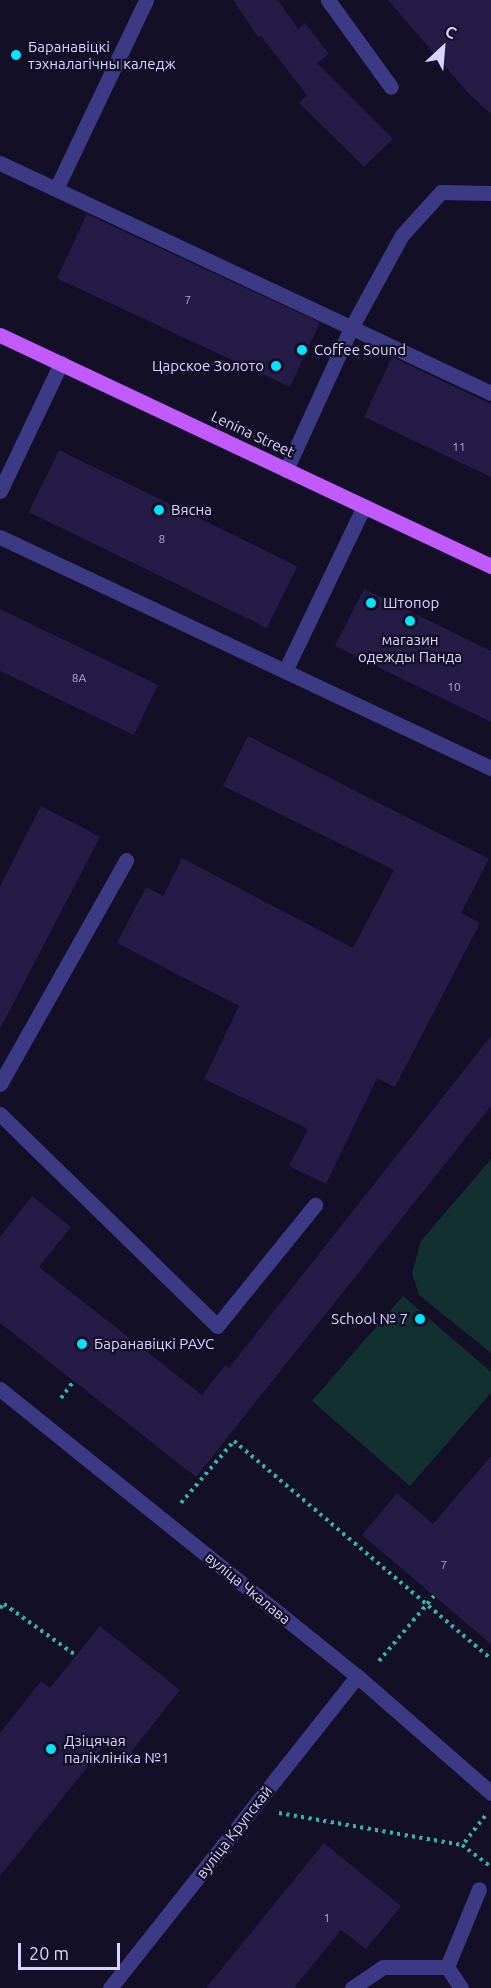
<!DOCTYPE html>
<html>
<head>
<meta charset="utf-8">
<style>
	body { margin:0 }
	#map { position:relative; width:491px; height:1988px; overflow:hidden; background:#130f26; font-family:Ubuntu,sans-serif }
	div>[style] { position:absolute }
	.green>* { inset:0; background:#12302f }
	.building>* { inset:0; background:#241b47; transform-origin:0 0 }
	.path>* { height:4px; margin-top:-2px; transform-origin:0; background:repeating-linear-gradient(90deg,#2fb8b0 0 3px,transparent 0 7.5px) }
	.minor>* { height:15px; margin:-7.5px; padding:0 7.5px; transform-origin:7.5px; border-radius:7.5px; background:#3d3a85 }
	.major>* { height:15px; margin:-7.5px; padding:0 7.5px; transform-origin:7.5px; border-radius:7.5px; background:#c25bff }
	.dots>* { width:16px; height:16px; translate:-50% -50%; box-sizing:border-box; border:3px solid #130f26; border-radius:50% }
	span { translate:-50% -50%; white-space:nowrap; text-align:center; line-height:1.15; -webkit-text-stroke:4.5px #130f26; paint-order:stroke }
	.number-label { font-size:12px; color:#aca6d1 }
	.number-label span { -webkit-text-stroke-width:0 }
	.poi-label { font-size:15px; color:#d9d4ff }
	.left { translate:0 -50%; text-align:left }
	.right { translate:-100% -50%; text-align:right }
	.street-label { font-size:15px; color:#d9d4ff }
	.north { position:absolute; left:413px; top:18px; width:60px; height:60px; -webkit-text-stroke:4px #130f26; paint-order:stroke; rotate:26deg; font-size:16px; font-weight:700; line-height:24px; text-align:center; color:#d9d4ff }
	.north::after { content:''; display:block; margin:auto; width:21px; height:27px; background:#d9d4ff; clip-path:polygon(50% 0,100% 100%,50% 72%,0 100%) }
	.scale { position:absolute; left:18px; top:1943px; width:102px; height:27px; box-sizing:border-box; border:3px solid #d9d4ff; border-top:0; padding-left:8px; font-size:18px; line-height:21px; white-space:nowrap; color:#d9d4ff; -webkit-text-stroke:4px #130f26; paint-order:stroke }
</style>
</head>
<body>
<div id="map">
	<div class="green">
		<i style="clip-path:polygon(491px 1159px,491px 1353px,419px 1295px,412px 1273px,421px 1241px)"></i>
		<i style="clip-path:polygon(403px 1296px,491px 1372px,491px 1393px,410px 1486px,312px 1401px)"></i>
	</div>
	<div class="building">
		<i style="clip-path:polygon(233px 0,278px 0,298px 29px,305px 23px,329px 54px,317px 63px,393px 139px,364px 167px,299px 103px,307px 95px,261px 36px,258px 37px)"></i>
		<i style="clip-path:polygon(388px 0,491px 0,491px 114px,469px 94px)"></i>
		<i style="left:87px;top:214px;width:257px;height:71px;rotate:25deg"></i>
		<i style="clip-path:polygon(392px 357px,491px 404px,491px 477px,364px 417px)"></i>
		<i style="left:59px;top:450px;width:265px;height:69px;rotate:26deg"></i>
		<i style="clip-path:polygon(364px 589px,491px 651px,491px 722px,335px 646px)"></i>
		<i style="clip-path:polygon(0 609px,158px 685px,134px 735px,0 671px)"></i>
		<i style="clip-path:polygon(248px 736px,489px 859px,461px 913px,480px 923px,395px 1087px,377px 1078px,326px 1184px,289px 1166px,308px 1129px,204px 1079px,239px 1006px,117px 943px,146px 887px,163px 896px,182px 858px,353px 948px,394px 870px,223px 786px)"></i>
		<i style="clip-path:polygon(41px 806px,100px 837px,0 1029px,0 886px)"></i>
		<i style="clip-path:polygon(491px 1036px,491px 1106px,196px 1477px,0 1323px,0 1237px,32px 1196px,71px 1227px,39px 1267px,202px 1395px,225px 1365px,229px 1368px)"></i>
		<i style="clip-path:polygon(491px 1456px,491px 1644px,362px 1535px,397px 1493px,433px 1524px)"></i>
		<i style="clip-path:polygon(100px 1626px,180px 1690px,128px 1756px,108px 1741px,0 1876px,0 1733px,41px 1681px,50px 1688px)"></i>
		<i style="clip-path:polygon(324px 1843px,401px 1906px,366px 1949px,341px 1930px,294px 1988px,206px 1988px)"></i>
	</div>
	<div class="path">
		<i style="left:61px;top:1398px;width:21px;rotate:-53deg"></i>
		<i style="left:181px;top:1503px;width:82px;rotate:-49.5deg"></i>
		<i style="left:234px;top:1441px;width:337px;rotate:40.3deg"></i>
		<i style="left:0;top:1608px;width:6px;rotate:-45deg"></i>
		<i style="left:4px;top:1604px;width:90px;rotate:35.5deg"></i>
		<i style="left:379px;top:1661px;width:85px;rotate:-49.8deg"></i>
		<i style="left:279px;top:1813px;width:186px;rotate:9.9deg"></i>
		<i style="left:485px;top:1816px;width:37px;rotate:128deg"></i>
		<i style="left:462px;top:1845px;width:34px;rotate:37deg"></i>
	</div>
	<div class="minor">
		<i style="left:328px;top:0;width:107px;rotate:54.1deg"></i>
		<i style="left:0;top:163px;width:542px;rotate:25.1deg"></i>
		<i style="left:56px;top:189px;width:209px;rotate:-64.5deg"></i>
		<i style="left:286px;top:470px;width:156px;rotate:-65.4deg"></i>
		<i style="left:351px;top:328px;width:106px;rotate:-61.3deg"></i>
		<i style="left:402px;top:235px;width:58px;rotate:-47.8deg"></i>
		<i style="left:441px;top:192px;width:50px;rotate:1.1deg"></i>
		<i style="left:0;top:491px;width:142px;rotate:-64.5deg"></i>
		<i style="left:0;top:537px;width:543px;rotate:25.2deg"></i>
		<i style="left:285px;top:671px;width:183px;rotate:-64.4deg"></i>
		<i style="left:0;top:1084px;width:257px;rotate:-60.6deg"></i>
		<i style="left:0;top:1114px;width:303px;rotate:44.3deg"></i>
		<i style="left:217px;top:1326px;width:156px;rotate:-51deg"></i>
		<i style="left:0;top:1389px;width:458px;rotate:38.8deg"></i>
		<i style="left:357px;top:1676px;width:178px;rotate:41.1deg"></i>
		<i style="left:447px;top:1967px;width:84px;rotate:-67.7deg"></i>
		<i style="left:110px;top:1988px;width:398px;rotate:-51.6deg"></i>
		<i style="left:352px;top:1988px;width:37px;rotate:-34deg"></i>
		<i style="left:383px;top:1967px;width:64px"></i>
		<i style="left:447px;top:1967px;width:25px;rotate:56deg"></i>
	</div>
	<div class="major">
		<i style="left:0;top:335px;width:543px;rotate:25.2deg"></i>
	</div>
	<div class="dots">
		<i style="left:16px;top:55px;background:#00e5ff"></i>
		<i style="left:302px;top:350px;background:#00e5ff"></i>
		<i style="left:276px;top:366px;background:#00e5ff"></i>
		<i style="left:159px;top:510px;background:#00e5ff"></i>
		<i style="left:371px;top:603px;background:#00e5ff"></i>
		<i style="left:410px;top:621px;background:#00e5ff"></i>
		<i style="left:420px;top:1319px;background:#00e5ff"></i>
		<i style="left:82px;top:1344px;background:#00e5ff"></i>
		<i style="left:51px;top:1749px;background:#00e5ff"></i>
	</div>
	<div class="number-label">
		<span style="left:188px;top:300px">7</span>
		<span style="left:459px;top:447px">11</span>
		<span style="left:162px;top:539px">8</span>
		<span style="left:79px;top:678px">8А</span>
		<span style="left:454px;top:687px">10</span>
		<span style="left:444px;top:1565px">7</span>
		<span style="left:327px;top:1918px">1</span>
	</div>
	<div class="poi-label">
		<span class="left" style="left:28px;top:55px">Баранавіцкі<br>тэхналагічны каледж</span>
		<span class="left" style="left:314px;top:350px">Coffee Sound</span>
		<span class="right" style="left:264px;top:366px">Царское Золото</span>
		<span class="left" style="left:171px;top:510px">Вясна</span>
		<span class="left" style="left:383px;top:603px">Штопор</span>
		<span style="left:410px;top:648px">магазин<br>одежды Панда</span>
		<span class="right" style="left:408px;top:1319px">School № 7</span>
		<span class="left" style="left:94px;top:1344px">Баранавіцкі РАУС</span>
		<span class="left" style="left:64px;top:1749px">Дзіцячая<br>паліклініка №1</span>
	</div>
	<div class="street-label">
		<span style="left:253px;top:434px;rotate:25deg">Lenina Street</span>
		<span style="left:248px;top:1588px;rotate:39deg">вуліца Чкалава</span>
		<span style="left:234px;top:1832px;rotate:-52deg">вуліца Крупскай</span>
	</div>
	<div class="north">С</div>
	<div class="scale">20 m</div>
</div>
</body>
</html>
